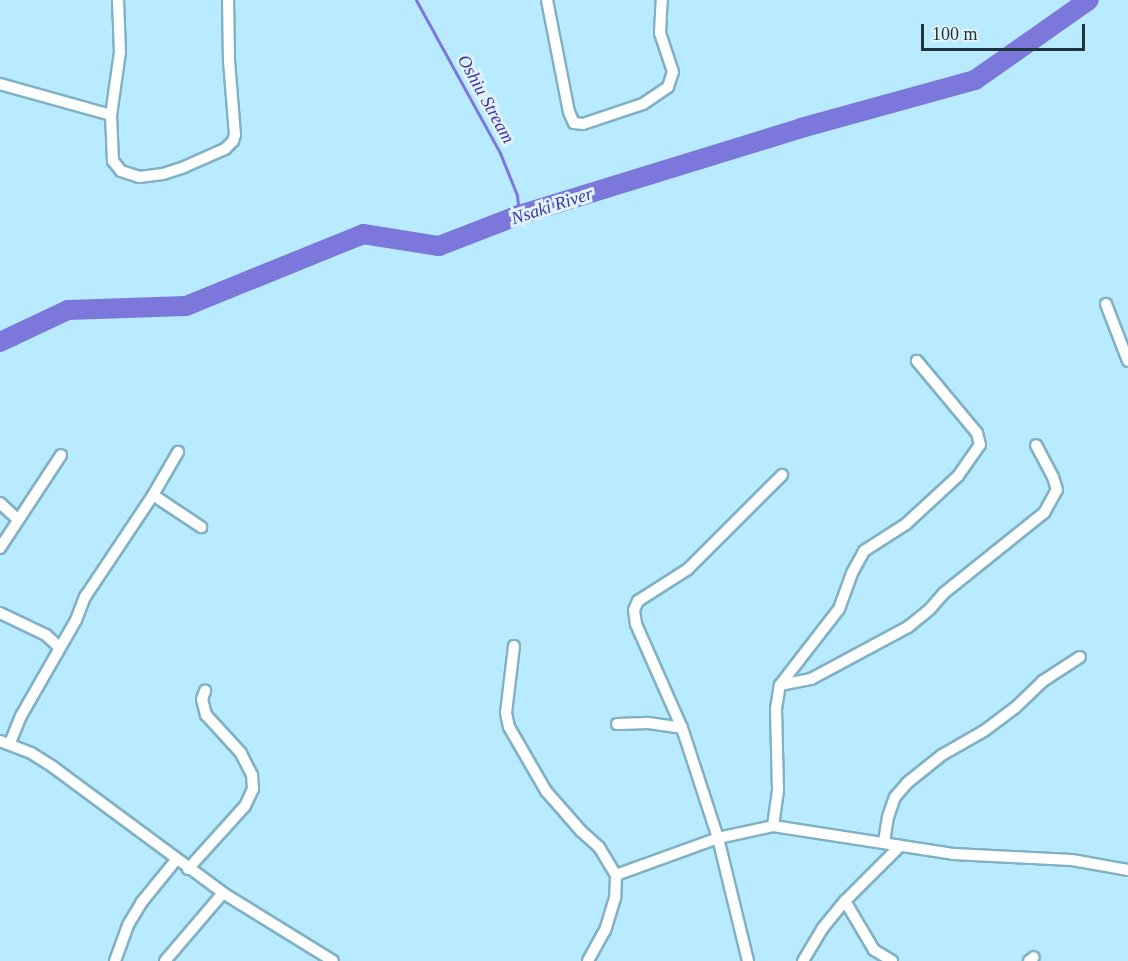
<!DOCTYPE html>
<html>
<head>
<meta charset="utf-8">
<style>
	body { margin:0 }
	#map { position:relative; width:1128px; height:961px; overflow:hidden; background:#b8ebff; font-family:Georgia,serif }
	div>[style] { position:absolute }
	.stream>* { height:3px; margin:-1.5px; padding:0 1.5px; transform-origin:1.5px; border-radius:1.5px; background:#7c77da }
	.river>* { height:20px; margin:-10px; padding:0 10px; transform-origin:10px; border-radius:10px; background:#7c77da }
	.roads { filter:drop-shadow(2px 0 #80b1c4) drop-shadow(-2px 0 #80b1c4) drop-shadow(0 2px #80b1c4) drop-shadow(0 -2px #80b1c4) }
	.street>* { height:10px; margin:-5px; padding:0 5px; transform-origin:5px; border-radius:5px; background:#fff }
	span { translate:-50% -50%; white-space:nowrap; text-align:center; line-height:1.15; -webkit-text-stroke:6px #dff3fb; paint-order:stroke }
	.water-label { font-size:18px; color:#4531a5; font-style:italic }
	.scale { position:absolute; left:921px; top:24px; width:164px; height:27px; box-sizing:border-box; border:3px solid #1f333b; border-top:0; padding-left:8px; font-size:18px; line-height:21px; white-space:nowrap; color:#1f333b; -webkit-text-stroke:4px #dff3fb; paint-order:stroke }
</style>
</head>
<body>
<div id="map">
	<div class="stream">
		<i style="left:416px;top:0;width:175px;rotate:61.2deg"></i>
		<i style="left:500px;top:153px;width:45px;rotate:68deg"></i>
		<i style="left:517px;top:195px;width:20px;rotate:84deg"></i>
	</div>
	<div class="river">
		<i style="left:0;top:342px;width:75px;rotate:-25.2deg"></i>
		<i style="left:68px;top:310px;width:118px;rotate:-1.9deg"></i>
		<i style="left:186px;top:306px;width:191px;rotate:-22.1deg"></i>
		<i style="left:363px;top:234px;width:77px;rotate:9deg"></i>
		<i style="left:439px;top:246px;width:86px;rotate:-21.2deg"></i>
		<i style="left:519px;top:215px;width:295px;rotate:-17.1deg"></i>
		<i style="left:801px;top:128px;width:180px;rotate:-15.4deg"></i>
		<i style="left:975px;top:80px;width:139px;rotate:-35.1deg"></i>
	</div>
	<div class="roads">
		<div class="street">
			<i style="left:118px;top:0;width:52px;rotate:87.8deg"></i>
			<i style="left:120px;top:52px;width:64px;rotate:98.1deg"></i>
			<i style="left:111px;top:115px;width:46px;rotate:87.5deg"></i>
			<i style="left:113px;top:161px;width:13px;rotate:51deg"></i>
			<i style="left:121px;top:171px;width:19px;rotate:18deg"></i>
			<i style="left:139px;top:177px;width:24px;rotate:-7deg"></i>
			<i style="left:163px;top:174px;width:22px;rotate:-18deg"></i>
			<i style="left:184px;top:167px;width:45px;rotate:-23.7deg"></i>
			<i style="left:225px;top:149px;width:11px;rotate:-45deg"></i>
			<i style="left:233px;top:141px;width:6px;rotate:-72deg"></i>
			<i style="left:235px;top:135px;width:74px;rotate:-94.6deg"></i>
			<i style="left:229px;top:61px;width:61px;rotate:-90.9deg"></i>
			<i style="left:547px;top:0;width:114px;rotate:78.9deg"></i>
			<i style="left:569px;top:112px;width:12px;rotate:66deg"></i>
			<i style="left:574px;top:123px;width:9px;rotate:6deg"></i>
			<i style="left:583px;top:124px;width:63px;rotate:-18.4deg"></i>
			<i style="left:643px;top:104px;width:30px;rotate:-34deg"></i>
			<i style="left:668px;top:87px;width:16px;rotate:-72deg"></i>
			<i style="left:673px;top:72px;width:41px;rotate:-108.4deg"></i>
			<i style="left:660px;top:33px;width:33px;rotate:-87deg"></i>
			<i style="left:0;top:84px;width:115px;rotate:15.6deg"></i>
			<i style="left:1106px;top:304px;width:61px;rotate:68.9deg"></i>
			<i style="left:153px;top:495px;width:58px;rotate:33.7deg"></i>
			<i style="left:0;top:503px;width:23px;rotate:43deg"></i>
			<i style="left:0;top:548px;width:111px;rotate:-56.7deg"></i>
			<i style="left:0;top:613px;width:51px;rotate:25.6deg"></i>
			<i style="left:46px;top:635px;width:18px;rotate:43deg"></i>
			<i style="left:514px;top:646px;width:67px;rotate:96.8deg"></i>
			<i style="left:506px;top:713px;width:14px;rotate:78deg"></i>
			<i style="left:509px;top:727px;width:74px;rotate:60deg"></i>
			<i style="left:546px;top:791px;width:53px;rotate:48.8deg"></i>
			<i style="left:581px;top:831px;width:24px;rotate:42deg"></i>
			<i style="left:599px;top:847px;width:33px;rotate:59deg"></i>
			<i style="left:616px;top:875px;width:23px;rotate:92deg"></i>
			<i style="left:615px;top:898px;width:34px;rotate:107deg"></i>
			<i style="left:605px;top:930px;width:35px;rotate:119deg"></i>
			<i style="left:780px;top:685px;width:32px;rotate:-11deg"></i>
			<i style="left:811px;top:679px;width:110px;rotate:-28.2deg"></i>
			<i style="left:908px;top:627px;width:28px;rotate:-39deg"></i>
			<i style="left:930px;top:609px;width:21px;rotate:-49deg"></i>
			<i style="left:944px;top:593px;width:128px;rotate:-38.7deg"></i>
			<i style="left:1044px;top:513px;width:26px;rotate:-61deg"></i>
			<i style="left:1057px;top:490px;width:14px;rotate:-107deg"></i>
			<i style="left:1053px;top:477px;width:36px;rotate:-118deg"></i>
			<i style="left:617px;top:724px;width:31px;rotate:-2deg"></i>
			<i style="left:648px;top:723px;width:34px;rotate:8deg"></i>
			<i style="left:0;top:741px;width:33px;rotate:21deg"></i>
			<i style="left:31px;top:753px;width:26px;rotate:32deg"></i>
			<i style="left:53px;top:767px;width:212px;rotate:36.5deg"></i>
			<i style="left:223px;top:893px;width:129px;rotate:31.7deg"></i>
			<i style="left:10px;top:743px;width:29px;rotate:-68deg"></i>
			<i style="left:21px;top:716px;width:111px;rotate:-60.2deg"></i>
			<i style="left:76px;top:620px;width:25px;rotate:-69deg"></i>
			<i style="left:85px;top:597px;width:123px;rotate:-56.3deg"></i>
			<i style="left:153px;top:495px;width:50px;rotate:-59.8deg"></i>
			<i style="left:773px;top:826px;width:36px;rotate:-82deg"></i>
			<i style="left:778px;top:790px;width:81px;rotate:-91.4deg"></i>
			<i style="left:776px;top:709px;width:24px;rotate:-81deg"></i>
			<i style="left:780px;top:685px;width:96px;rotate:-52.2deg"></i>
			<i style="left:839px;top:609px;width:38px;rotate:-70deg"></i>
			<i style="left:852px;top:573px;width:25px;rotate:-61deg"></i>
			<i style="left:864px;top:551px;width:50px;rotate:-32.7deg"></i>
			<i style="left:906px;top:524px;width:71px;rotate:-42.7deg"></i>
			<i style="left:958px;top:476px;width:38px;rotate:-55deg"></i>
			<i style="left:980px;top:445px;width:12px;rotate:-104deg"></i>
			<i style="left:977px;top:433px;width:94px;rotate:-129.8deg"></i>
			<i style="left:884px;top:842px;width:25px;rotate:-81deg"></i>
			<i style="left:888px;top:817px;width:21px;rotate:-71deg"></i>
			<i style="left:895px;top:797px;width:18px;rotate:-49deg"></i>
			<i style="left:907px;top:783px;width:45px;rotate:-38.7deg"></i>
			<i style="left:942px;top:755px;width:48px;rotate:-29.7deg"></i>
			<i style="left:984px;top:731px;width:40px;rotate:-37deg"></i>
			<i style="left:1016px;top:707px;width:37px;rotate:-44deg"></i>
			<i style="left:1043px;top:681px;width:44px;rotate:-33deg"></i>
			<i style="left:188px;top:869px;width:85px;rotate:-47.9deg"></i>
			<i style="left:245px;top:806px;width:19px;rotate:-65deg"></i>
			<i style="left:253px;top:789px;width:14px;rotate:-94deg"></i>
			<i style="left:252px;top:775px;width:25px;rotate:-117deg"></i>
			<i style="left:241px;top:753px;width:52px;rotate:-132.6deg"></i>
			<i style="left:206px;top:715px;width:16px;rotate:-104deg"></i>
			<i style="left:202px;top:699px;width:9px;rotate:-69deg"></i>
			<i style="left:616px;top:875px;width:109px;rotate:-19.9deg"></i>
			<i style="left:718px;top:838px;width:56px;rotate:-12.3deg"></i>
			<i style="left:773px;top:826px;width:182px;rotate:8.8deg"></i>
			<i style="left:953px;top:854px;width:119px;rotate:2.9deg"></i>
			<i style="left:1072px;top:860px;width:57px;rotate:10.1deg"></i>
			<i style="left:845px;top:901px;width:57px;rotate:59.4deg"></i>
			<i style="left:874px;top:950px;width:21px;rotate:31deg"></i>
			<i style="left:115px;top:961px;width:38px;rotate:-70deg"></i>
			<i style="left:128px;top:925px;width:26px;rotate:-59deg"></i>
			<i style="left:141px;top:903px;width:55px;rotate:-50.9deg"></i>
			<i style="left:165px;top:961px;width:89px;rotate:-49.5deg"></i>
			<i style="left:748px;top:961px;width:127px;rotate:-103.7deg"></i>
			<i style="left:718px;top:838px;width:116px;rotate:-108.1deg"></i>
			<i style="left:682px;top:728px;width:114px;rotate:-113.9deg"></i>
			<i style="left:636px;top:624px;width:14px;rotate:-98deg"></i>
			<i style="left:634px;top:610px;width:10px;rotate:-66deg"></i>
			<i style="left:638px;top:601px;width:59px;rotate:-32.6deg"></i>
			<i style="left:688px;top:569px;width:133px;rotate:-45deg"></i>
			<i style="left:803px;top:961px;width:37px;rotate:-59deg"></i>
			<i style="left:822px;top:929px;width:36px;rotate:-51deg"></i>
			<i style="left:845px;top:901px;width:78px;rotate:-45deg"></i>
			<i style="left:1029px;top:961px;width:6px;rotate:-39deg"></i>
		</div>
	</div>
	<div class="water-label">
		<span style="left:486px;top:99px;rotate:61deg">Oshiu Stream</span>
		<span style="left:552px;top:206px;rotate:-18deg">Nsaki River</span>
	</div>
	<div class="scale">100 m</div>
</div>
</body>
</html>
